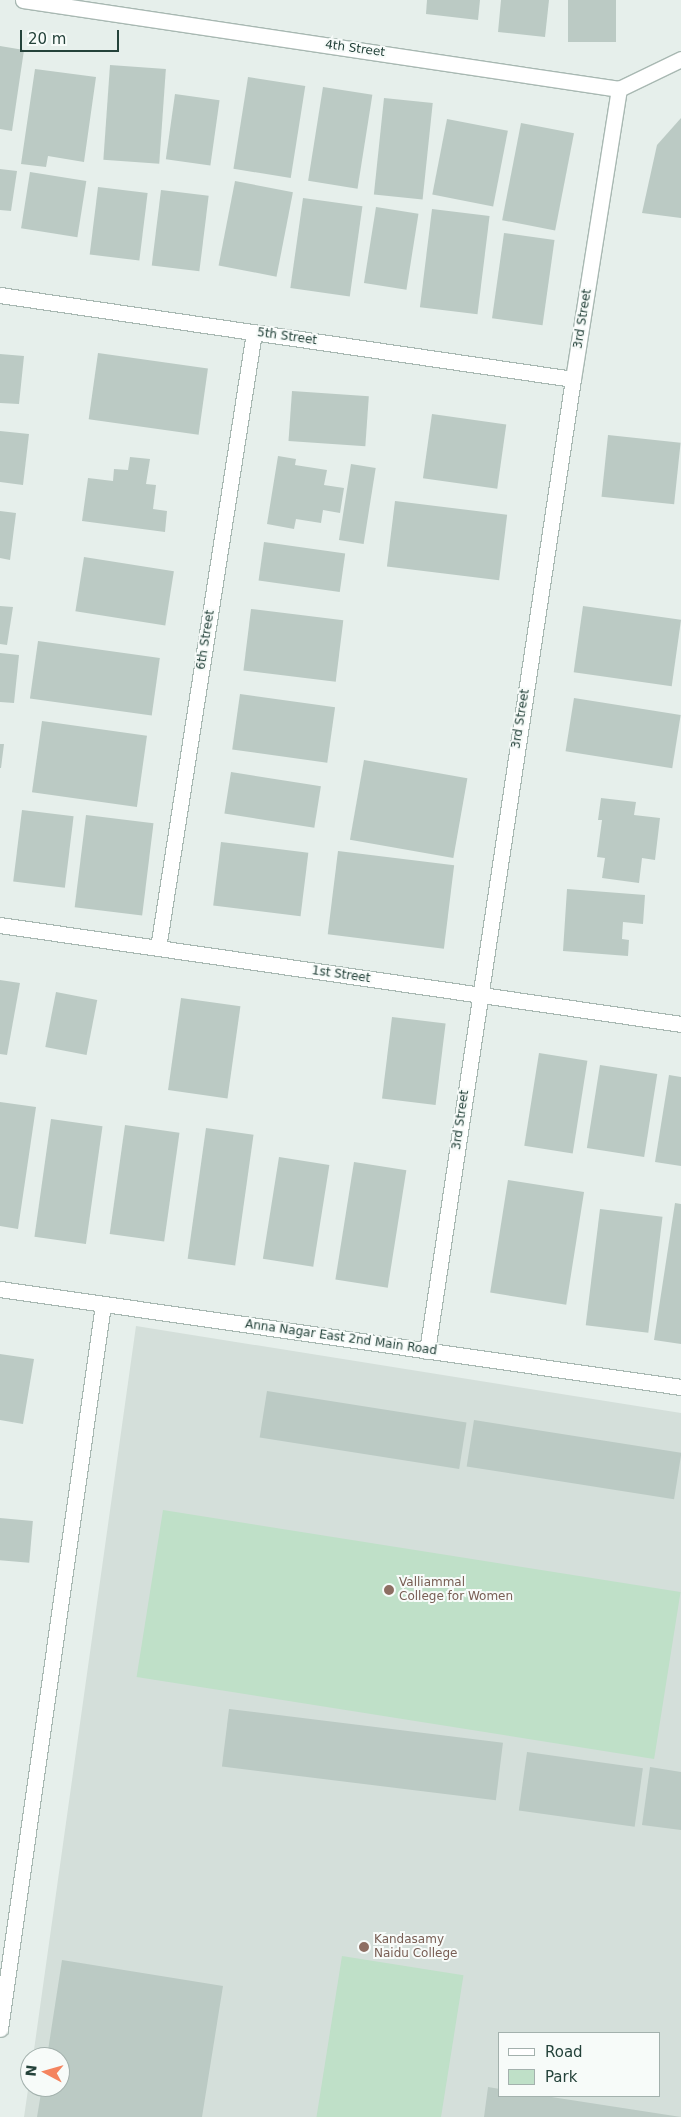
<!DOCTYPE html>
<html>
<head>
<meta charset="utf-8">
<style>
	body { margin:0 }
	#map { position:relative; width:681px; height:2117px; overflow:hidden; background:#e6efeb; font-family:"DejaVu Sans",sans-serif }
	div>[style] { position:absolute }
	.built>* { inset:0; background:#d4dfda }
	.green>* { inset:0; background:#bfe0c8; transform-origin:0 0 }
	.building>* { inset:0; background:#bbcac4; transform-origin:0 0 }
	.roads { filter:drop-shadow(1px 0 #a8b8b2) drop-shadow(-1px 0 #a8b8b2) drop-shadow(0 1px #a8b8b2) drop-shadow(0 -1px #a8b8b2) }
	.minor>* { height:15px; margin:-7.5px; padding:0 7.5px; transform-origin:7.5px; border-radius:7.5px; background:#fff }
	.dots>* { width:14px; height:14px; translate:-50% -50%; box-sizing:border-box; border:2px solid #f7fbf9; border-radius:50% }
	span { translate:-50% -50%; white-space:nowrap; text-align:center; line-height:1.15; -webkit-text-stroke:4px #f7fbf9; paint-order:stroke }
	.street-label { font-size:12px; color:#24423a }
	.education-label { font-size:12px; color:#785e54 }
	.left { translate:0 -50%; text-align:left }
	.legend { position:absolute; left:498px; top:2032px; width:162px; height:65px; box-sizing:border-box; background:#f7fbf9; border:1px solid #a3b1ad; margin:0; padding:6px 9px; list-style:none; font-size:15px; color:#24423a }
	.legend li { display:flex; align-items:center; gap:10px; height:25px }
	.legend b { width:25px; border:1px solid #a3b1ad }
	.north { position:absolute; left:20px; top:2047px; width:50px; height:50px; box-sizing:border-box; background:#f7fbf9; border:1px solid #a3b1ad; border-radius:50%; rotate:276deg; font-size:14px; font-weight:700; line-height:20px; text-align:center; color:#24423a }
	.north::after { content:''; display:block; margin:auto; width:18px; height:22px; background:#f4845f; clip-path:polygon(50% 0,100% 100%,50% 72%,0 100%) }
	.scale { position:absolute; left:20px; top:30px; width:99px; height:22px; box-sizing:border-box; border:2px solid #24423a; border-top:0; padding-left:6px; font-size:15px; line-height:18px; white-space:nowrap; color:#24423a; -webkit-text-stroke:4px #f7fbf9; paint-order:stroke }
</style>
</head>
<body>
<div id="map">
	<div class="built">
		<i style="clip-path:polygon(evenodd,136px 1326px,681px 1413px,681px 2117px,24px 2117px,30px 2076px,30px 2087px,60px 2087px,60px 2057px,33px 2057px,136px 1326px,500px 2033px,660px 2033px,660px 2096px,500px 2096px,500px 2033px)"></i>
	</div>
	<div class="green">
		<i style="left:163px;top:1510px;width:524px;height:169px;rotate:9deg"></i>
		<i style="left:342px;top:1956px;width:123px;height:163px;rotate:9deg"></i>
	</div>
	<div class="building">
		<i style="clip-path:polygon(427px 0,480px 0,478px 20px,426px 14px)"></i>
		<i style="clip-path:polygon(501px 0,549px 0,545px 37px,498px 32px)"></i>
		<i style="left:568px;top:0;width:48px;height:42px"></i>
		<i style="clip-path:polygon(0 46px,24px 50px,12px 131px,0 129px)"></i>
		<i style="left:110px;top:65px;width:56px;height:95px;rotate:4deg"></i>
		<i style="clip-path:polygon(35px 69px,96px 77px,84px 162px,48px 156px,46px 167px,21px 164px)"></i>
		<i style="left:248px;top:77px;width:58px;height:93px;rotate:9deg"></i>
		<i style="left:323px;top:87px;width:50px;height:95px;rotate:9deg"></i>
		<i style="left:175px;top:94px;width:45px;height:66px;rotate:8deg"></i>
		<i style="left:384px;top:98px;width:49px;height:97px;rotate:6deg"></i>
		<i style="clip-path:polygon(681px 118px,681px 218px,642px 213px,657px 145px)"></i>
		<i style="left:447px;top:119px;width:62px;height:77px;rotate:11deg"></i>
		<i style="left:521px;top:123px;width:54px;height:99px;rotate:11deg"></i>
		<i style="clip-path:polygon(0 169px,17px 171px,11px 211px,0 210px)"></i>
		<i style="left:30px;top:172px;width:57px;height:57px;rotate:9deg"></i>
		<i style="left:235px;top:181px;width:59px;height:86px;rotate:11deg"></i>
		<i style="left:98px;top:187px;width:50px;height:68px;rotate:7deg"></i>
		<i style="left:161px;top:190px;width:48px;height:76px;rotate:7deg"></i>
		<i style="left:303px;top:198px;width:60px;height:91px;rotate:8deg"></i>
		<i style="left:376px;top:207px;width:43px;height:77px;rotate:9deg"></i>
		<i style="left:432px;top:209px;width:58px;height:99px;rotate:7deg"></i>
		<i style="left:504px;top:233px;width:51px;height:86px;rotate:8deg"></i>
		<i style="left:98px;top:353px;width:111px;height:67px;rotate:8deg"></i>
		<i style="clip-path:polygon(0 354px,24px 356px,19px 404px,0 403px)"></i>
		<i style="left:292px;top:391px;width:77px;height:50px;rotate:4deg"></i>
		<i style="left:432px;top:414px;width:75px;height:65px;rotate:8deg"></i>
		<i style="clip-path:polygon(0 431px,29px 434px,23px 485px,0 482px)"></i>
		<i style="left:608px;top:435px;width:73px;height:62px;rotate:6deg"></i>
		<i style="clip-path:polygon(278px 456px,296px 459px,295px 465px,327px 470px,324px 485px,344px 488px,340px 513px,323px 510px,321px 523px,296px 519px,294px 529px,267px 524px)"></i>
		<i style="clip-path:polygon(130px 457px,150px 459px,146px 484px,156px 485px,153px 509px,167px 511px,165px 532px,82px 521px,88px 478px,113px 481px,114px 469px,128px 470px)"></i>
		<i style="left:351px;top:464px;width:25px;height:77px;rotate:9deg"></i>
		<i style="left:395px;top:501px;width:113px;height:66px;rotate:7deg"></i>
		<i style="clip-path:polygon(0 511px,16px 513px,10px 560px,0 558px)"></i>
		<i style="left:264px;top:542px;width:82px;height:39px;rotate:8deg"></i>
		<i style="left:84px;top:557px;width:91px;height:55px;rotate:9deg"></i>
		<i style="clip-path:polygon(0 606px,13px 607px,7px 645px,0 644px)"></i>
		<i style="left:583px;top:606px;width:99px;height:67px;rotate:8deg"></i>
		<i style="left:251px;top:609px;width:93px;height:62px;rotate:7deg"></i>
		<i style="left:38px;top:641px;width:123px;height:58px;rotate:8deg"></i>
		<i style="clip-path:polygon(0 653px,19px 655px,14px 703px,0 702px)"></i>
		<i style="left:240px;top:694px;width:96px;height:56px;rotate:8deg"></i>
		<i style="left:574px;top:698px;width:108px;height:54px;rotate:9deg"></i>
		<i style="left:42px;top:721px;width:106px;height:72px;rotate:8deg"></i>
		<i style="clip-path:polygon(0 744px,4px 744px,1px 768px,0 768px)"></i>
		<i style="left:364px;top:760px;width:105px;height:81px;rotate:10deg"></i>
		<i style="left:231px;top:772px;width:91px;height:42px;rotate:9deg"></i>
		<i style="clip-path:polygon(601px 798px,636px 802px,634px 815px,660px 818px,655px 860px,642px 858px,639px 883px,602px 878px,605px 858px,597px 857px,602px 820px,598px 820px)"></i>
		<i style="left:22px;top:810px;width:52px;height:72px;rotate:7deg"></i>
		<i style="left:86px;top:815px;width:68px;height:93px;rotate:7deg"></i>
		<i style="left:221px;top:842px;width:88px;height:64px;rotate:7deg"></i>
		<i style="left:338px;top:851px;width:117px;height:84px;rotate:7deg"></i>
		<i style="clip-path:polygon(567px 889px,645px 895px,643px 924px,623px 922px,622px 939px,629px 940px,628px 956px,563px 951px)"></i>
		<i style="clip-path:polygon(0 980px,20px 983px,7px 1055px,0 1054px)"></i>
		<i style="left:56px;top:992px;width:42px;height:56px;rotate:11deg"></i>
		<i style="left:181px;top:998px;width:60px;height:93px;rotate:8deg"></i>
		<i style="left:392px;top:1017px;width:54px;height:82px;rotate:7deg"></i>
		<i style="left:539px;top:1053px;width:49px;height:94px;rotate:9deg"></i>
		<i style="left:600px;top:1065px;width:58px;height:84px;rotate:9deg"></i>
		<i style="clip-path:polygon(669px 1075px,681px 1077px,681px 1166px,655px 1162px)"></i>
		<i style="clip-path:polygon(0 1102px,36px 1107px,18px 1229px,0 1226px)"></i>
		<i style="left:51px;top:1119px;width:52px;height:119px;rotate:8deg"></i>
		<i style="left:125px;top:1125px;width:55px;height:110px;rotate:8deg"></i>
		<i style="left:206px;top:1128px;width:48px;height:132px;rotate:8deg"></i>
		<i style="left:279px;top:1157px;width:51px;height:103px;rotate:9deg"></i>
		<i style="left:354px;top:1162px;width:53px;height:119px;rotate:9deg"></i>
		<i style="left:508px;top:1180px;width:77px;height:114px;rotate:9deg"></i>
		<i style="clip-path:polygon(675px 1203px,681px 1204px,681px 1344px,654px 1340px)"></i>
		<i style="left:600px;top:1209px;width:63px;height:117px;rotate:7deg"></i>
		<i style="clip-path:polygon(0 1354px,34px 1359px,23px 1424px,0 1420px)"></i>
		<i style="left:267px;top:1391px;width:202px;height:47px;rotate:9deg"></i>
		<i style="left:474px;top:1420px;width:210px;height:47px;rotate:9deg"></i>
		<i style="left:0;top:1518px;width:33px;height:42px;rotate:5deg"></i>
		<i style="left:229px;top:1709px;width:276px;height:58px;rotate:7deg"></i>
		<i style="left:527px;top:1752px;width:117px;height:59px;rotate:8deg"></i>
		<i style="clip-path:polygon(650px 1767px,681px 1772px,681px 1830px,642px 1825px)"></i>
		<i style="clip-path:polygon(62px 1960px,223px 1986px,202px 2117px,37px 2117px,42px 2087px,60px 2087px,60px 2057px,47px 2057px)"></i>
		<i style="clip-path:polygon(488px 2087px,500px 2089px,500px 2096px,545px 2096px,681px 2117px,484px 2117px)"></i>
	</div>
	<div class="roads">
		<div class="minor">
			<i style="left:23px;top:0;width:603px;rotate:8.49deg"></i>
			<i style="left:619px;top:89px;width:69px;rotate:-25.8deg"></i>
			<i style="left:0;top:295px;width:579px;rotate:8.34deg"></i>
			<i style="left:0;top:925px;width:688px;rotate:8.27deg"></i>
			<i style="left:158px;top:948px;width:623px;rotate:-81.14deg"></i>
			<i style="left:0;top:1289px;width:688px;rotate:8.19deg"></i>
			<i style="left:427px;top:1351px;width:983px;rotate:-81.46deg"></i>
			<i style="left:573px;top:379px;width:294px;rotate:-81deg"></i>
			<i style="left:0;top:2029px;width:732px;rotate:-81.91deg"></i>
		</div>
	</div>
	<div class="dots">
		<i style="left:389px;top:1590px;background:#8d6e63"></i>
		<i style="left:364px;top:1947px;background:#8d6e63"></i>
	</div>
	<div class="street-label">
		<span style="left:355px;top:49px;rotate:8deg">4th Street</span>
		<span style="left:583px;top:319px;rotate:-81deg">3rd Street</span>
		<span style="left:287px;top:337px;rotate:8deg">5th Street</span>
		<span style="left:206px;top:640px;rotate:-81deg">6th Street</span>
		<span style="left:521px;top:719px;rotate:-81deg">3rd Street</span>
		<span style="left:341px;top:975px;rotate:8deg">1st Street</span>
		<span style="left:461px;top:1120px;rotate:-82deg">3rd Street</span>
		<span style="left:341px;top:1338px;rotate:8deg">Anna Nagar East 2nd Main Road</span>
	</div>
	<div class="education-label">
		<span class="left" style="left:399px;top:1590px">Valliammal<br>College for Women</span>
		<span class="left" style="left:374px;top:1947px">Kandasamy<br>Naidu College</span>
	</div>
	<ul class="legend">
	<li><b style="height:6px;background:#fff"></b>Road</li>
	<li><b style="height:14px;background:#bfe0c8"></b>Park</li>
	</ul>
	<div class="north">N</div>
	<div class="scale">20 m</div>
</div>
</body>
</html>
